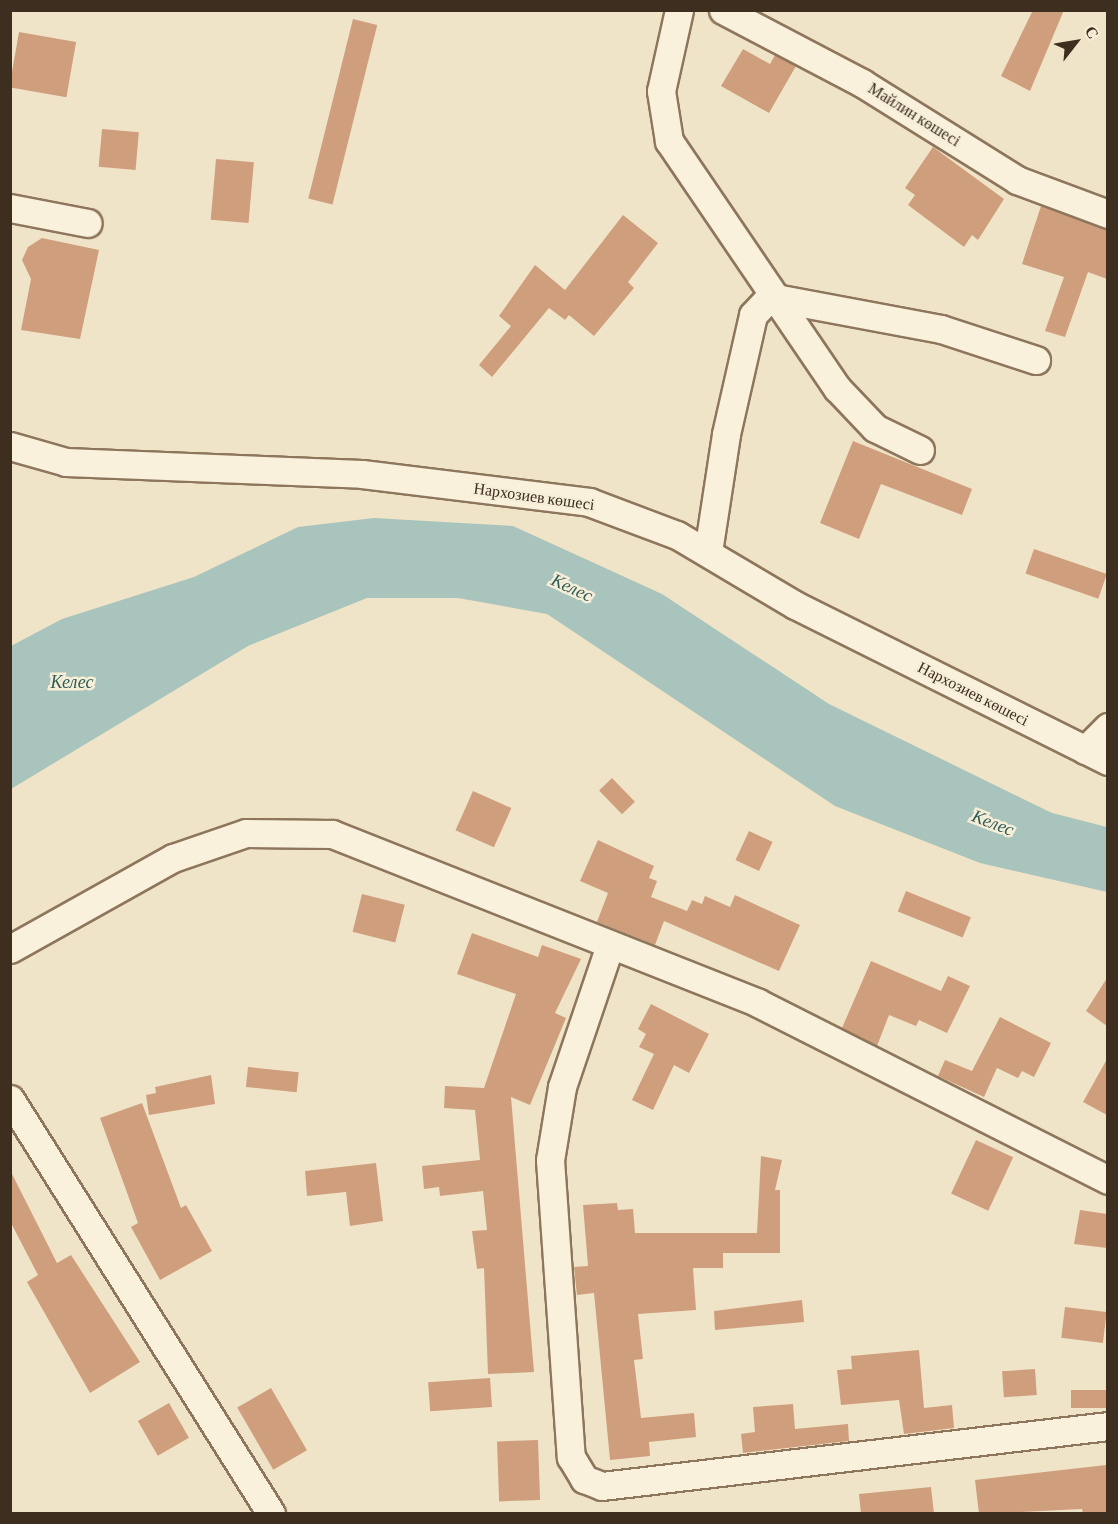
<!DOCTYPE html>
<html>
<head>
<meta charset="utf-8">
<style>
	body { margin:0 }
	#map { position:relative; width:1118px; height:1524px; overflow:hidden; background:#f0e4c8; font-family:"Crimson Pro",serif }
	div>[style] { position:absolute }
	.water>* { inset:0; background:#a9c4bc }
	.building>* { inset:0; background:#cf9f7d; transform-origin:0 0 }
	.roads { filter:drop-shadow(2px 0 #8d765c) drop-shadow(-2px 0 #8d765c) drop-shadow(0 2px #8d765c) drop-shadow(0 -2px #8d765c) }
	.minor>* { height:27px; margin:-13.5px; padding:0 13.5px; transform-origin:13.5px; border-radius:13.5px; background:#faf1dc }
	span { translate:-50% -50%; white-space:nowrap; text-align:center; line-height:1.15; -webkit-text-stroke:5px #f7eed8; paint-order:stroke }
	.street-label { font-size:16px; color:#3d2e20 }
	.water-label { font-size:18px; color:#2f5d5a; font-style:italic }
	.frame { position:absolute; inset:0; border:12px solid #3d2e20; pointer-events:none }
	.north { position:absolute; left:1046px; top:12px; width:60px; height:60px; -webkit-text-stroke:4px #f7eed8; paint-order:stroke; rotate:59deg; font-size:16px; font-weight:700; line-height:24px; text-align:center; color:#3d2e20 }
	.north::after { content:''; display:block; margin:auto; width:21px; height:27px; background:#3d2e20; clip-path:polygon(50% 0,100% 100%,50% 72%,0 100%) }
</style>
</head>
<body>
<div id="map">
	<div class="water">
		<i style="clip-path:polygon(374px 518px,513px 526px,662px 594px,829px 704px,1052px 813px,1107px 827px,1107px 892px,980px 863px,835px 806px,547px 614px,458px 598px,367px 598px,248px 646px,11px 789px,11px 646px,62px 619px,194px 577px,298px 527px)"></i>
	</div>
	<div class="building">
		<i style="clip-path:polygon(1033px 10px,1064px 10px,1030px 91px,1001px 76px)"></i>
		<i style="left:353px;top:19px;width:25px;height:185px;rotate:14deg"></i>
		<i style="left:19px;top:32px;width:58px;height:56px;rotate:10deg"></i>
		<i style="clip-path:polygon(743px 49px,770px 64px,775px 55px,796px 66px,769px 113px,721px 86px)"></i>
		<i style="left:102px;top:129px;width:37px;height:38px;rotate:5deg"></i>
		<i style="clip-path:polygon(933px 147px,1004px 199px,978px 240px,972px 235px,964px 247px,908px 205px,915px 195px,905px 188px)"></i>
		<i style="left:216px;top:159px;width:38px;height:61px;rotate:5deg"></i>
		<i style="clip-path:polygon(1041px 206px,1107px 229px,1107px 279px,1088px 272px,1065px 337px,1045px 331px,1064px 277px,1022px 264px)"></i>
		<i style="clip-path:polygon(623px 215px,658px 243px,628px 282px,634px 288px,594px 336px,569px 315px,565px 320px,549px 308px,492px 377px,479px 365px,511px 326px,499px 316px,535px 265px,565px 290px)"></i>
		<i style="clip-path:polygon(42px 238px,99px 250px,80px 339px,21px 330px,31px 279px,22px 260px,28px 247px)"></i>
		<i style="clip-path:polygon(853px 441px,972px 489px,962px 515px,881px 484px,859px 539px,820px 523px)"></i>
		<i style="left:1034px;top:549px;width:77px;height:26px;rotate:19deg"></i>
		<i style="left:612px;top:778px;width:33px;height:18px;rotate:46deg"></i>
		<i style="left:473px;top:791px;width:42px;height:43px;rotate:24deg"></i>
		<i style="left:749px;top:831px;width:26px;height:32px;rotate:25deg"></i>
		<i style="clip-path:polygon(598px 840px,654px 866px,649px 878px,657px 881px,651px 897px,687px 911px,692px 900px,702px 904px,705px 896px,730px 907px,735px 895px,800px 925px,779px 971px,664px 921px,655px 945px,597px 922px,608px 893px,580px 881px)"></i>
		<i style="left:906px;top:891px;width:70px;height:22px;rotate:22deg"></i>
		<i style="left:362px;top:894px;width:44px;height:39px;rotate:14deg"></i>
		<i style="clip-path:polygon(472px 933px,538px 957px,542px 945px,581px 959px,555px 1013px,566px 1018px,530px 1105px,511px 1097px,534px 1372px,488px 1374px,484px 1268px,477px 1269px,472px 1231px,487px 1230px,483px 1191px,440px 1196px,439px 1187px,424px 1189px,422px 1166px,480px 1160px,475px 1110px,444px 1108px,445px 1086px,484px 1088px,516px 994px,457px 974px)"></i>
		<i style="clip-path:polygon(871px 961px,941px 991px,948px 976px,970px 986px,947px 1033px,919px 1020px,916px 1026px,889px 1015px,877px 1046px,842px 1028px)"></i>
		<i style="clip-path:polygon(1107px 978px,1107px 1026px,1086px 1011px)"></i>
		<i style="clip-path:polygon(651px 1004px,709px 1034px,689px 1073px,674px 1065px,653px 1110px,632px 1100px,654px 1054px,639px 1047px,646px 1034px,638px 1029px)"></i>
		<i style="clip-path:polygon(1000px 1017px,1051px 1043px,1034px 1077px,1022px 1071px,1018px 1078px,997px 1068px,984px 1097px,938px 1076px,945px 1060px,972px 1071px)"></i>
		<i style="clip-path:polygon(1107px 1059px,1107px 1115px,1083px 1102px)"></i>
		<i style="left:248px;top:1067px;width:51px;height:20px;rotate:6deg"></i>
		<i style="clip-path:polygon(211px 1075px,215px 1104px,149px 1115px,146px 1095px,156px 1093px,155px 1087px)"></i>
		<i style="clip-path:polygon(142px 1103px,181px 1208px,186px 1205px,212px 1251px,160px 1280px,131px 1227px,138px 1223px,100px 1118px)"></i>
		<i style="left:976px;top:1140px;width:41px;height:59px;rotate:25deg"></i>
		<i style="clip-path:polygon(761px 1156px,782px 1160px,775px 1190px,780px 1190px,780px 1253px,723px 1253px,723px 1268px,693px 1268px,696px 1310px,638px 1314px,643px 1359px,634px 1360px,641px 1418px,694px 1413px,696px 1437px,649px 1442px,650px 1456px,610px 1460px,594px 1293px,577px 1295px,574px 1267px,588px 1266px,583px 1205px,617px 1203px,618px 1210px,633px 1209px,635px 1233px,757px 1233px)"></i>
		<i style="clip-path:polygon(376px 1163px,383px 1221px,350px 1226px,346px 1192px,307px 1196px,305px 1171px)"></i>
		<i style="clip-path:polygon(10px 1170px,57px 1263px,71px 1255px,140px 1362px,90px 1393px,27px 1282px,38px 1275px,10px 1221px)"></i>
		<i style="clip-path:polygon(1080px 1210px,1107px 1214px,1107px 1248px,1074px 1244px)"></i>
		<i style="clip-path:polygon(802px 1300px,804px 1322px,715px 1330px,714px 1311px)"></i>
		<i style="left:1065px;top:1307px;width:42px;height:31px;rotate:7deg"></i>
		<i style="clip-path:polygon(919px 1350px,924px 1408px,952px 1405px,954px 1428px,904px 1434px,899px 1400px,841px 1405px,837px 1370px,852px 1369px,851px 1356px)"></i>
		<i style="left:1035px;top:1369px;width:26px;height:33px;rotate:86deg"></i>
		<i style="left:490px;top:1378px;width:29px;height:62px;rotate:86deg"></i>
		<i style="left:271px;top:1388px;width:72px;height:39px;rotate:60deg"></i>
		<i style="left:1107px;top:1390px;width:18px;height:36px;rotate:90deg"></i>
		<i style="left:169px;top:1403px;width:40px;height:36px;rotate:60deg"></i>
		<i style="clip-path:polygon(793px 1404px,795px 1429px,848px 1424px,849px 1441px,743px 1453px,741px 1434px,755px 1432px,753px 1407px)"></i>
		<i style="left:538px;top:1440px;width:60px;height:41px;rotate:88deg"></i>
		<i style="clip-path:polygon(1106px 1465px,1107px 1514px,1083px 1514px,1082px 1509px,979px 1514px,975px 1480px)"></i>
		<i style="clip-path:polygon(931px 1487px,934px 1514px,861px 1514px,859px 1494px)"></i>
	</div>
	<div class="roads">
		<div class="minor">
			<i style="left:679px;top:10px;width:83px;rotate:102.5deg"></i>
			<i style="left:661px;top:91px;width:51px;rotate:80.9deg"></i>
			<i style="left:669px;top:141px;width:299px;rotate:55.8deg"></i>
			<i style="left:837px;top:388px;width:55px;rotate:46.5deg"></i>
			<i style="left:875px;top:428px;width:50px;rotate:26.1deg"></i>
			<i style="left:723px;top:10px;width:157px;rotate:27.7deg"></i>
			<i style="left:862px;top:83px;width:183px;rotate:32deg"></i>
			<i style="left:1017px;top:180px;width:97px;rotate:20.5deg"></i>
			<i style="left:10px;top:208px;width:79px;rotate:10.9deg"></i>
			<i style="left:10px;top:446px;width:58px;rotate:15.9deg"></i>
			<i style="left:66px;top:462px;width:296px;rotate:2.3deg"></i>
			<i style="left:362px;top:474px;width:229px;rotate:7deg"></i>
			<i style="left:589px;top:502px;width:94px;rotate:20.6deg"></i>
			<i style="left:677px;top:535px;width:137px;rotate:30.7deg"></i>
			<i style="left:795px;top:605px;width:350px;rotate:26.5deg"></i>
			<i style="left:708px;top:552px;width:119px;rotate:-81.3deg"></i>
			<i style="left:726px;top:434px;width:122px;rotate:-77.2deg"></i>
			<i style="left:753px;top:315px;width:25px;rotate:-47deg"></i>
			<i style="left:770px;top:297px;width:174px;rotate:10.6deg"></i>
			<i style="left:941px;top:329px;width:100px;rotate:18.1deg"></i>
			<i style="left:1085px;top:750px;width:33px;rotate:-45deg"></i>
			<i style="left:610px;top:945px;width:150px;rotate:108.7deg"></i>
			<i style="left:562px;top:1087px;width:74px;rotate:99.3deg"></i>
			<i style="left:550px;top:1160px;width:298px;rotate:86deg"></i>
			<i style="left:571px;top:1457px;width:26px;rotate:59deg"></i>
			<i style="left:584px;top:1479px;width:19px;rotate:21deg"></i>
			<i style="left:602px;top:1486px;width:510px;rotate:-6.76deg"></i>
			<i style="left:10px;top:949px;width:187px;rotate:-29.2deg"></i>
			<i style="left:173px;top:858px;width:77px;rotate:-18.9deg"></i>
			<i style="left:246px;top:833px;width:86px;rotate:0.7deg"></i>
			<i style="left:332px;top:834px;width:458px;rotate:21.6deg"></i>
			<i style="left:758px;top:1003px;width:392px;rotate:26.8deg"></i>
			<i style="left:10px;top:1099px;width:490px;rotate:57.8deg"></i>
		</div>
	</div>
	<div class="street-label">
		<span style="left:914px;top:115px;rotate:32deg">Майлин көшесі</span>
		<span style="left:534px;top:497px;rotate:8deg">Нархозиев көшесі</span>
		<span style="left:973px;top:694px;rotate:27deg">Нархозиев көшесі</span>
	</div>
	<div class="water-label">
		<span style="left:572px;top:588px;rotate:25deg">Келес</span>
		<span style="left:72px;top:682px">Келес</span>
		<span style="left:993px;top:823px;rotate:21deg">Келес</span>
	</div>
	<div class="frame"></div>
	<div class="north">С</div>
</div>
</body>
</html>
